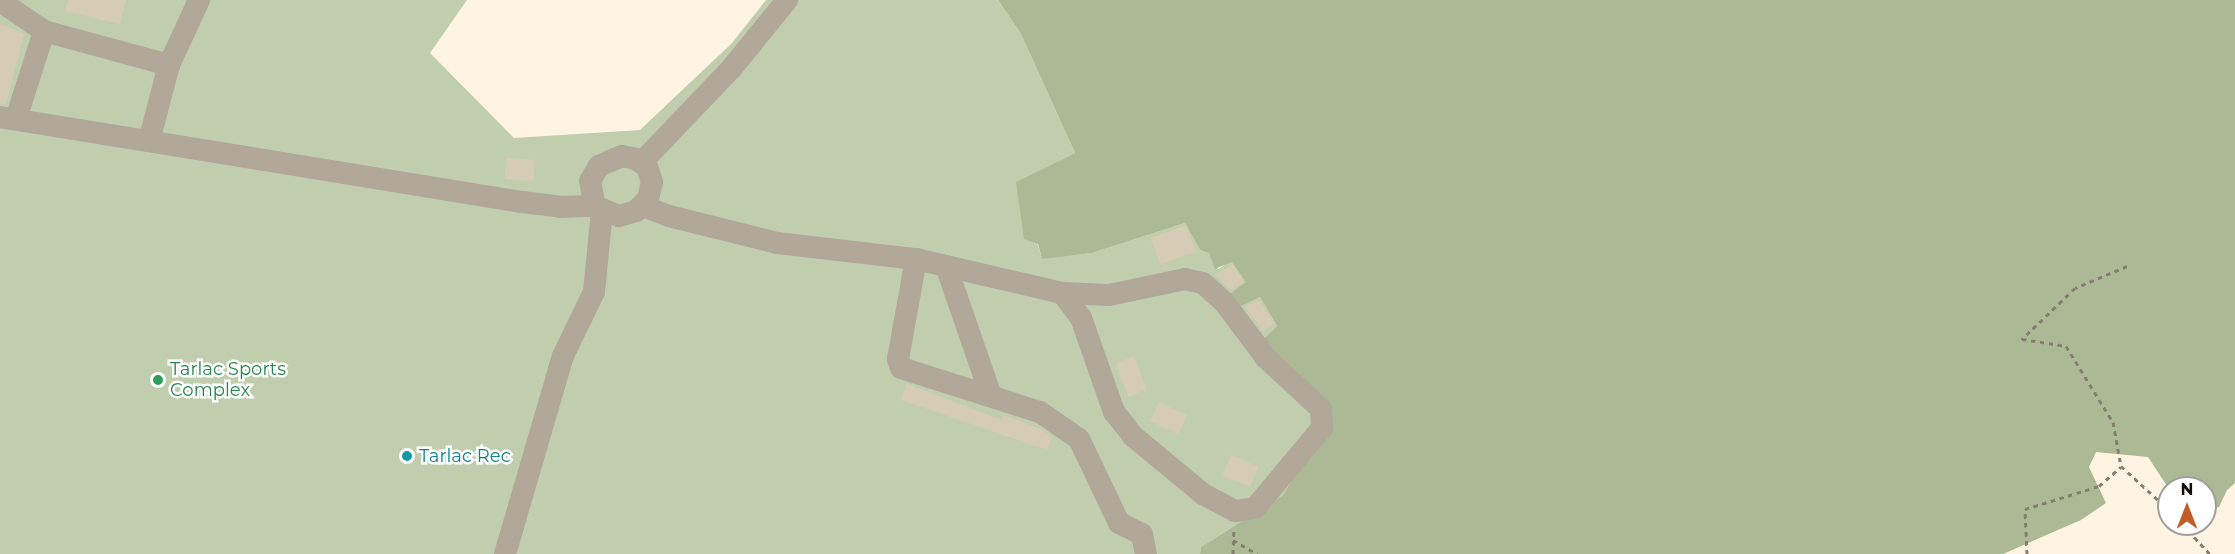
<!DOCTYPE html>
<html>
<head>
<meta charset="utf-8">
<style>
	body { margin:0 }
	#map { position:relative; width:2235px; height:554px; overflow:hidden; background:#fef4e1; font-family:Montserrat,sans-serif }
	div>[style] { position:absolute }
	.green>* { inset:0; background:#c1ceae }
	.forest>* { inset:0; background:#abba95 }
	.building>* { inset:0; background:#d6cbb4; transform-origin:0 0 }
	.path>* { height:3px; margin-top:-1.5px; transform-origin:0; background:repeating-linear-gradient(90deg,#857f71 0 4.5px,transparent 0 9px) }
	.minor>* { height:22px; margin:-11px; padding:0 11px; transform-origin:11px; border-radius:11px; background:#b1a899 }
	.dots>* { width:16px; height:16px; translate:-50% -50%; box-sizing:border-box; border:3px solid #fff; border-radius:50% }
	span { translate:-50% -50%; white-space:nowrap; text-align:center; line-height:1.15; -webkit-text-stroke:5px #fff; paint-order:stroke }
	.leisure-label { font-size:18px; color:#27864d }
	.left { translate:0 -50%; text-align:left }
	.culture-label { font-size:18px; color:#0d838f }
	.north { position:absolute; left:2157px; top:476px; width:60px; height:60px; box-sizing:border-box; background:#fff; border:2px solid #a09f9b; border-radius:50%; rotate:0deg; font-size:16px; font-weight:700; line-height:24px; text-align:center; color:#120e06 }
	.north::after { content:''; display:block; margin:auto; width:21px; height:27px; background:#c05c25; clip-path:polygon(50% 0,100% 100%,50% 72%,0 100%) }
</style>
</head>
<body>
<div id="map">
	<div class="green">
		<i style="clip-path:polygon(0 0,467px 0,430px 53px,514px 138px,640px 130px,732px 43px,766px 0,998px 0,1021px 34px,1075px 153px,1017px 182px,1042px 258px,1092px 253px,1185px 223px,1200px 250px,1209px 252px,1218px 269px,1232px 261px,1247px 283px,1230px 294px,1241px 305px,1260px 297px,1277px 326px,1263px 339px,1331px 414px,1283px 495px,1201px 547px,1200px 554px,0 554px)"></i>
	</div>
	<div class="forest">
		<i style="clip-path:polygon(998px 0,2235px 0,2235px 483px,2227px 490px,2219px 507px,2205px 511px,2205px 488px,2169px 489px,2148px 457px,2096px 452px,2089px 467px,2106px 503px,2081px 520px,2003px 554px,1200px 554px,1201px 547px,1283px 495px,1331px 414px,1263px 339px,1277px 326px,1260px 297px,1241px 306px,1230px 294px,1246px 282px,1232px 262px,1215px 269px,1209px 253px,1200px 250px,1185px 223px,1092px 253px,1042px 259px,1038px 244px,1024px 239px,1016px 182px,1075px 153px,1021px 34px)"></i>
	</div>
	<div class="building">
		<i style="clip-path:polygon(68px 0,126px 0,120px 24px,65px 11px)"></i>
		<i style="clip-path:polygon(0 24px,24px 34px,6px 104px,0 104px)"></i>
		<i style="left:506px;top:158px;width:29px;height:21px;rotate:4deg"></i>
		<i style="left:1186px;top:225px;width:28px;height:38px;rotate:69deg"></i>
		<i style="clip-path:polygon(1233px 264px,1244px 282px,1231px 290px,1215px 275px)"></i>
		<i style="clip-path:polygon(1259px 299px,1274px 324px,1263px 331px,1245px 307px)"></i>
		<i style="left:1134px;top:356px;width:36px;height:20px;rotate:69deg"></i>
		<i style="clip-path:polygon(907px 384px,1002px 420px,1004px 415px,1041px 429px,1052px 437px,1047px 450px,901px 400px)"></i>
		<i style="left:1159px;top:402px;width:31px;height:21px;rotate:25deg"></i>
		<i style="left:1231px;top:455px;width:30px;height:22px;rotate:23deg"></i>
	</div>
	<div class="path">
		<i style="left:2127px;top:266px;width:56px;rotate:157.1deg"></i>
		<i style="left:2075px;top:288px;width:74px;rotate:136.1deg"></i>
		<i style="left:2022px;top:339px;width:45px;rotate:9deg"></i>
		<i style="left:2066px;top:346px;width:89px;rotate:58.3deg"></i>
		<i style="left:2113px;top:422px;width:45px;rotate:79.7deg"></i>
		<i style="left:2121px;top:466px;width:65px;rotate:42.5deg"></i>
		<i style="left:2182px;top:524px;width:41px;rotate:47deg"></i>
		<i style="left:1233px;top:540px;width:28px;rotate:30deg"></i>
		<i style="left:1233px;top:554px;width:26px;rotate:-88deg"></i>
		<i style="left:2027px;top:554px;width:45px;rotate:-92.5deg"></i>
		<i style="left:2025px;top:509px;width:77px;rotate:-17.3deg"></i>
		<i style="left:2099px;top:486px;width:29px;rotate:-41deg"></i>
	</div>
	<div class="minor">
		<i style="left:0;top:1px;width:53px;rotate:34.3deg"></i>
		<i style="left:44px;top:31px;width:130px;rotate:15.2deg"></i>
		<i style="left:0;top:117px;width:529px;rotate:9.25deg"></i>
		<i style="left:522px;top:202px;width:38px;rotate:7deg"></i>
		<i style="left:560px;top:207px;width:35px;rotate:-2deg"></i>
		<i style="left:595px;top:206px;width:26px;rotate:23deg"></i>
		<i style="left:619px;top:216px;width:18px;rotate:-16deg"></i>
		<i style="left:636px;top:211px;width:17px;rotate:-45deg"></i>
		<i style="left:648px;top:199px;width:17px;rotate:-77deg"></i>
		<i style="left:652px;top:182px;width:16px;rotate:-108deg"></i>
		<i style="left:647px;top:167px;width:14px;rotate:-144deg"></i>
		<i style="left:636px;top:159px;width:14px;rotate:-168deg"></i>
		<i style="left:622px;top:156px;width:25px;rotate:157deg"></i>
		<i style="left:599px;top:166px;width:17px;rotate:121deg"></i>
		<i style="left:590px;top:181px;width:25px;rotate:79deg"></i>
		<i style="left:16px;top:119px;width:92px;rotate:-72.3deg"></i>
		<i style="left:149px;top:141px;width:79px;rotate:-75.3deg"></i>
		<i style="left:169px;top:65px;width:72px;rotate:-65.2deg"></i>
		<i style="left:642px;top:162px;width:129px;rotate:-46.3deg"></i>
		<i style="left:731px;top:69px;width:89px;rotate:-50.9deg"></i>
		<i style="left:643px;top:206px;width:28px;rotate:21deg"></i>
		<i style="left:669px;top:216px;width:111px;rotate:14deg"></i>
		<i style="left:777px;top:243px;width:140px;rotate:6.6deg"></i>
		<i style="left:916px;top:259px;width:150px;rotate:13.1deg"></i>
		<i style="left:1062px;top:293px;width:47px;rotate:2.4deg"></i>
		<i style="left:1109px;top:295px;width:78px;rotate:-11.9deg"></i>
		<i style="left:1185px;top:279px;width:18px;rotate:13deg"></i>
		<i style="left:1203px;top:283px;width:28px;rotate:42deg"></i>
		<i style="left:1224px;top:302px;width:70px;rotate:53.1deg"></i>
		<i style="left:1266px;top:358px;width:75px;rotate:42.8deg"></i>
		<i style="left:1321px;top:409px;width:19px;rotate:87deg"></i>
		<i style="left:1322px;top:428px;width:104px;rotate:129.9deg"></i>
		<i style="left:1255px;top:508px;width:20px;rotate:171deg"></i>
		<i style="left:1235px;top:511px;width:36px;rotate:-152deg"></i>
		<i style="left:1203px;top:494px;width:91px;rotate:-140.4deg"></i>
		<i style="left:1133px;top:436px;width:31px;rotate:-128deg"></i>
		<i style="left:1114px;top:412px;width:100px;rotate:-109.3deg"></i>
		<i style="left:1081px;top:318px;width:31px;rotate:-127deg"></i>
		<i style="left:916px;top:259px;width:102px;rotate:100.2deg"></i>
		<i style="left:898px;top:359px;width:9px;rotate:72deg"></i>
		<i style="left:901px;top:368px;width:146px;rotate:17.6deg"></i>
		<i style="left:1040px;top:412px;width:47px;rotate:34.7deg"></i>
		<i style="left:1079px;top:439px;width:93px;rotate:64.5deg"></i>
		<i style="left:1119px;top:523px;width:25px;rotate:26deg"></i>
		<i style="left:1142px;top:534px;width:20px;rotate:79deg"></i>
		<i style="left:946px;top:266px;width:138px;rotate:70.9deg"></i>
		<i style="left:505px;top:554px;width:206px;rotate:-73.7deg"></i>
		<i style="left:563px;top:356px;width:71px;rotate:-64.2deg"></i>
		<i style="left:594px;top:292px;width:81px;rotate:-84.4deg"></i>
	</div>
	<div class="dots">
		<i style="left:158px;top:380px;background:#2e9e5b"></i>
		<i style="left:407px;top:456px;background:#0f9aa8"></i>
	</div>
	<div class="leisure-label">
		<span class="left" style="left:170px;top:380px">Tarlac Sports<br>Complex</span>
	</div>
	<div class="culture-label">
		<span class="left" style="left:419px;top:456px">Tarlac Rec</span>
	</div>
	<div class="north">N</div>
</div>
</body>
</html>
